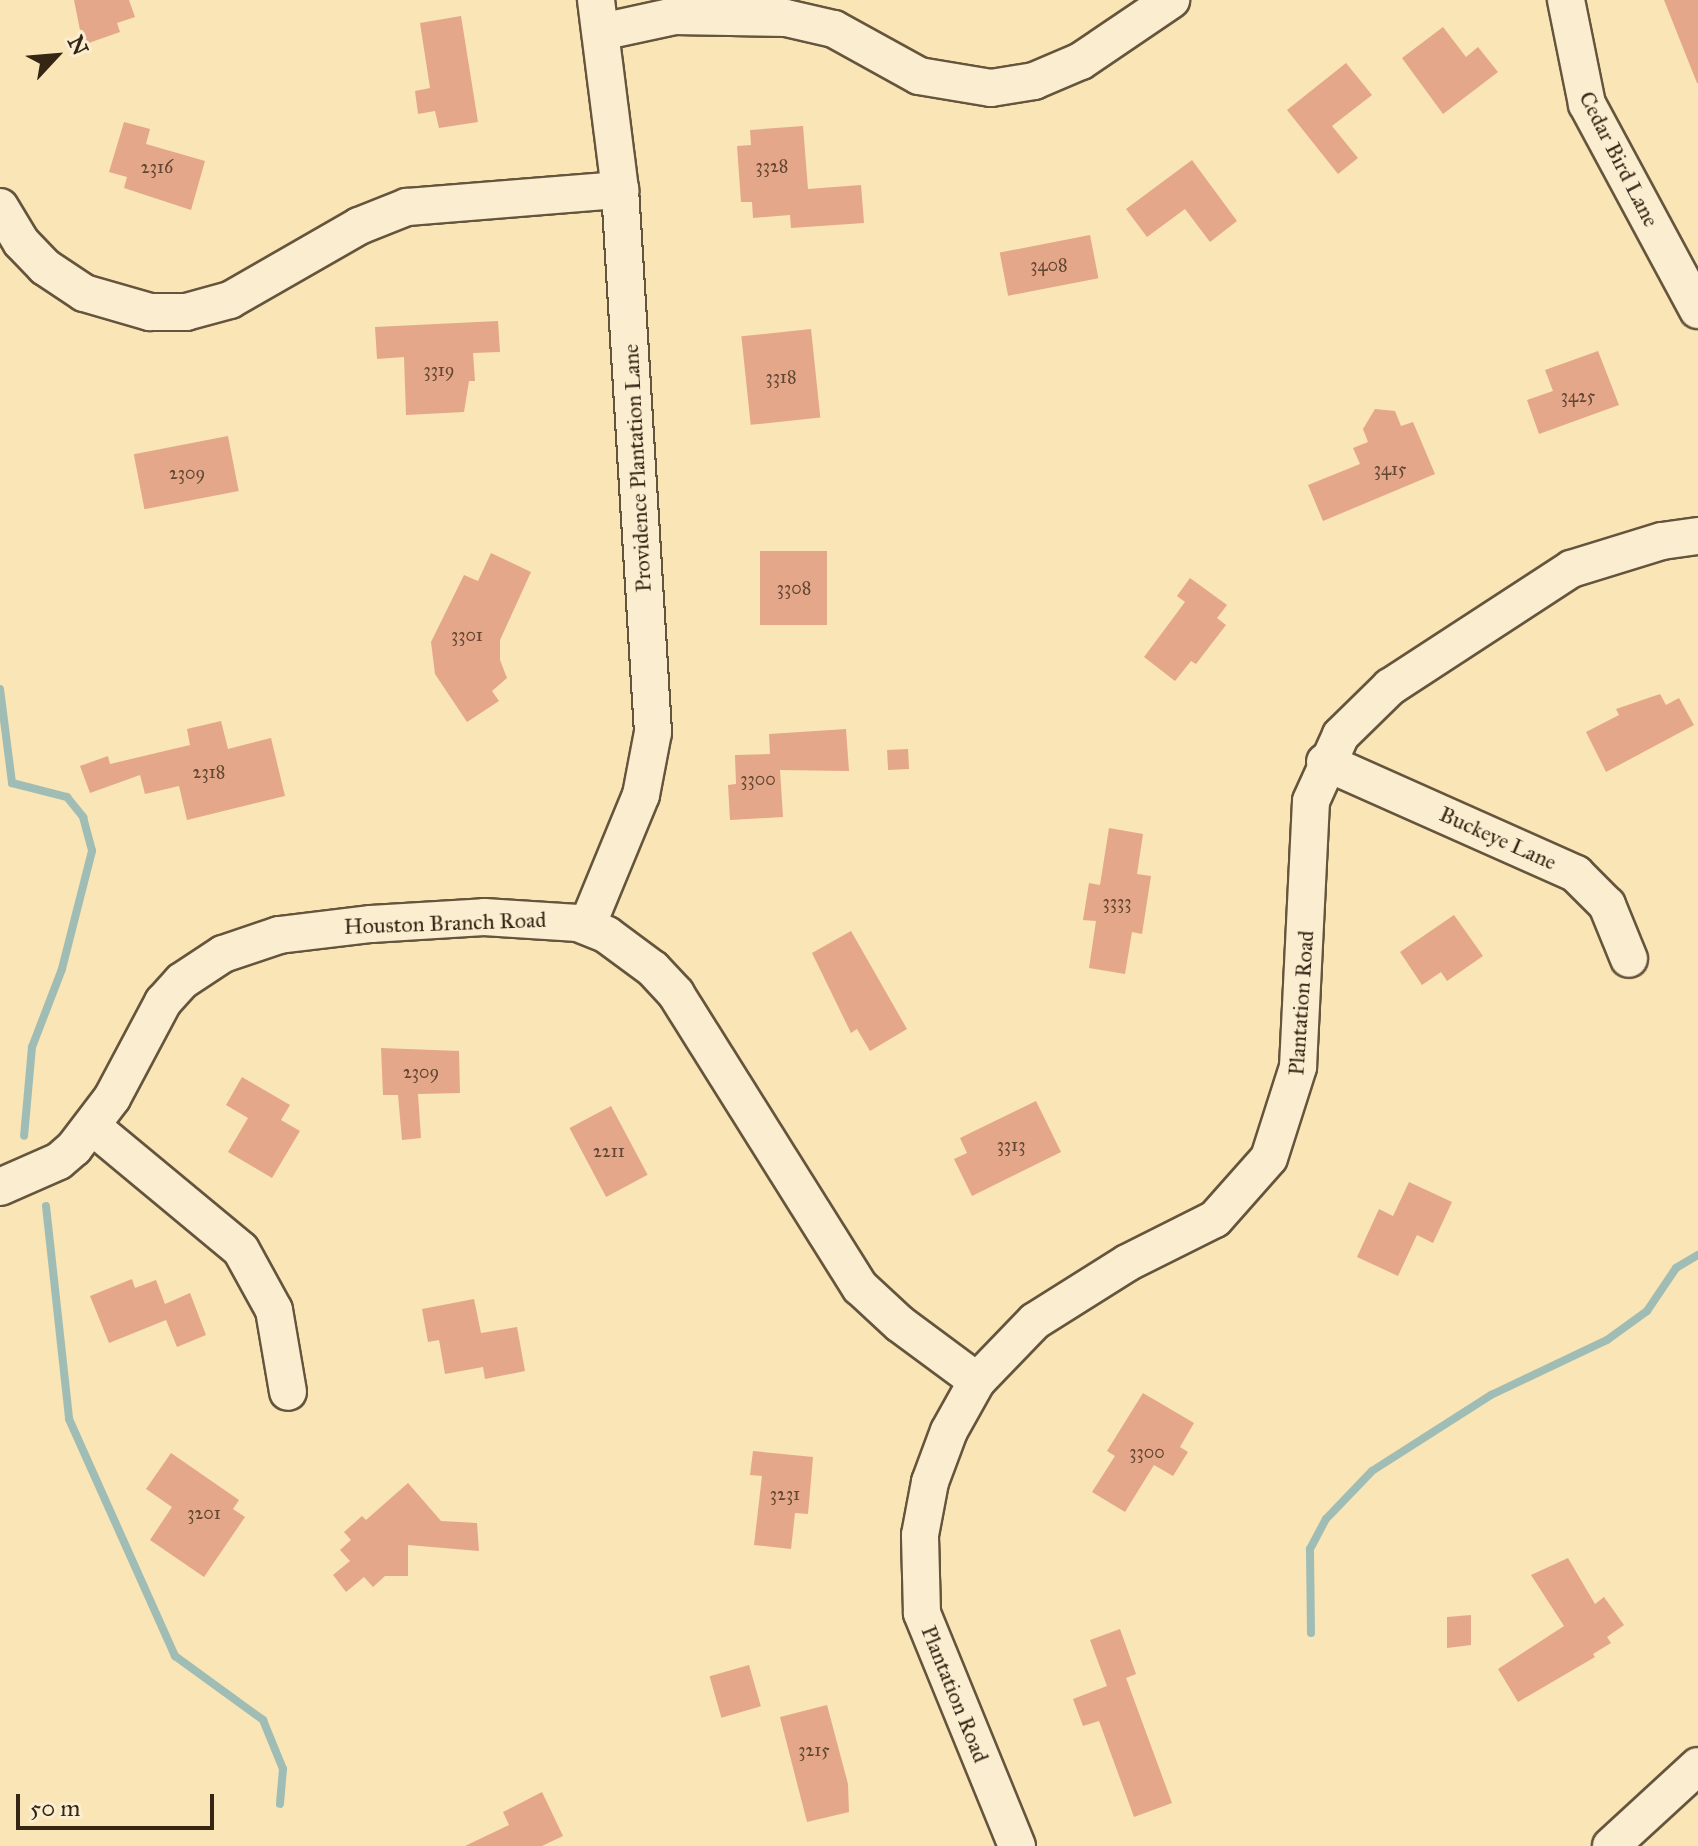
<!DOCTYPE html>
<html>
<head>
<meta charset="utf-8">
<style>
	body { margin:0 }
	#map { position:relative; width:1698px; height:1846px; overflow:hidden; background:#f9e5b6; font-family:"IM FELL Great Primer",serif }
	div>[style] { position:absolute }
	.stream>* { height:8px; margin:-4px; padding:0 4px; transform-origin:4px; border-radius:4px; background:#a0bdb5 }
	.building>* { inset:0; background:#e5a789; transform-origin:0 0 }
	.roads { filter:drop-shadow(2px 0 #66553d) drop-shadow(-2px 0 #66553d) drop-shadow(0 2px #66553d) drop-shadow(0 -2px #66553d) }
	.minor>* { height:36px; margin:-18px; padding:0 18px; transform-origin:18px; border-radius:18px; background:#fbeed0 }
	span { translate:-50% -50%; white-space:nowrap; text-align:center; line-height:1.15; -webkit-text-stroke:8px #fbeed0; paint-order:stroke }
	.number-label { font-size:18px; color:#614632 }
	.number-label span { -webkit-text-stroke-width:0 }
	.street-label { font-size:22px; color:#352515 }
	.north { position:absolute; left:16px; top:16px; width:80px; height:80px; -webkit-text-stroke:6px #fbeed0; paint-order:stroke; rotate:64deg; font-size:22px; font-weight:700; line-height:32px; text-align:center; color:#352515 }
	.north::after { content:''; display:block; margin:auto; width:28px; height:36px; background:#352515; clip-path:polygon(50% 0,100% 100%,50% 72%,0 100%) }
	.scale { position:absolute; left:16px; top:1794px; width:198px; height:36px; box-sizing:border-box; border:4px solid #352515; border-top:0; padding-left:10px; font-size:24px; line-height:28px; white-space:nowrap; color:#352515; -webkit-text-stroke:6px #fbeed0; paint-order:stroke }
</style>
</head>
<body>
<div id="map">
	<div class="stream">
		<i style="left:0;top:689px;width:95px;rotate:82.7deg"></i>
		<i style="left:12px;top:783px;width:57px;rotate:14.3deg"></i>
		<i style="left:67px;top:797px;width:26px;rotate:51deg"></i>
		<i style="left:83px;top:817px;width:35px;rotate:75deg"></i>
		<i style="left:92px;top:851px;width:122px;rotate:104.3deg"></i>
		<i style="left:62px;top:969px;width:84px;rotate:111deg"></i>
		<i style="left:32px;top:1047px;width:89px;rotate:95.1deg"></i>
		<i style="left:46px;top:1206px;width:214px;rotate:83.8deg"></i>
		<i style="left:69px;top:1419px;width:260px;rotate:65.9deg"></i>
		<i style="left:175px;top:1656px;width:109px;rotate:36deg"></i>
		<i style="left:263px;top:1720px;width:53px;rotate:67.8deg"></i>
		<i style="left:283px;top:1769px;width:35px;rotate:95deg"></i>
		<i style="left:1311px;top:1633px;width:84px;rotate:-90.7deg"></i>
		<i style="left:1310px;top:1549px;width:34px;rotate:-62deg"></i>
		<i style="left:1326px;top:1519px;width:66px;rotate:-46.2deg"></i>
		<i style="left:1372px;top:1471px;width:141px;rotate:-32.6deg"></i>
		<i style="left:1491px;top:1395px;width:128px;rotate:-25.4deg"></i>
		<i style="left:1607px;top:1340px;width:49px;rotate:-35.9deg"></i>
		<i style="left:1647px;top:1311px;width:52px;rotate:-56deg"></i>
		<i style="left:1676px;top:1268px;width:26px;rotate:-31deg"></i>
	</div>
	<div class="building">
		<i style="clip-path:polygon(74px 0,129px 0,135px 17px,117px 23px,120px 32px,83px 45px)"></i>
		<i style="clip-path:polygon(1664px 0,1698px 0,1698px 83px,1697px 83px)"></i>
		<i style="clip-path:polygon(461px 16px,478px 122px,439px 128px,435px 111px,418px 114px,415px 91px,430px 88px,420px 23px)"></i>
		<i style="clip-path:polygon(1443px 27px,1466px 57px,1478px 47px,1498px 72px,1443px 114px,1402px 58px)"></i>
		<i style="clip-path:polygon(1346px 63px,1372px 95px,1332px 126px,1358px 158px,1338px 174px,1287px 110px)"></i>
		<i style="clip-path:polygon(124px 122px,150px 129px,146px 144px,205px 161px,191px 210px,124px 188px,127px 177px,109px 172px)"></i>
		<i style="clip-path:polygon(803px 126px,808px 189px,861px 185px,864px 223px,791px 228px,790px 215px,753px 218px,752px 202px,741px 202px,737px 146px,751px 145px,750px 130px)"></i>
		<i style="clip-path:polygon(1192px 160px,1237px 221px,1210px 242px,1185px 209px,1147px 237px,1126px 209px)"></i>
		<i style="left:1090px;top:235px;width:44px;height:92px;rotate:79deg"></i>
		<i style="clip-path:polygon(498px 321px,500px 352px,473px 353px,475px 381px,469px 381px,464px 412px,406px 415px,404px 357px,377px 359px,375px 327px)"></i>
		<i style="left:811px;top:329px;width:89px;height:70px;rotate:84deg"></i>
		<i style="clip-path:polygon(1598px 351px,1619px 405px,1539px 434px,1527px 400px,1553px 391px,1545px 370px)"></i>
		<i style="clip-path:polygon(1375px 409px,1395px 411px,1401px 426px,1413px 422px,1435px 474px,1323px 521px,1308px 485px,1360px 464px,1353px 448px,1368px 442px,1363px 429px)"></i>
		<i style="left:228px;top:436px;width:56px;height:96px;rotate:79deg"></i>
		<i style="left:760px;top:551px;width:67px;height:74px"></i>
		<i style="clip-path:polygon(491px 553px,531px 572px,500px 640px,500px 660px,507px 678px,492px 691px,499px 701px,467px 722px,435px 674px,431px 642px,464px 575px,478px 581px)"></i>
		<i style="clip-path:polygon(1190px 578px,1227px 605px,1217px 618px,1226px 625px,1196px 664px,1191px 661px,1175px 681px,1144px 657px,1185px 602px,1177px 596px)"></i>
		<i style="clip-path:polygon(1660px 694px,1666px 705px,1679px 698px,1694px 725px,1606px 772px,1586px 732px,1619px 715px,1616px 709px)"></i>
		<i style="clip-path:polygon(221px 721px,228px 749px,271px 738px,285px 796px,187px 820px,179px 786px,145px 794px,140px 775px,90px 793px,80px 766px,108px 756px,110px 764px,190px 745px,187px 729px)"></i>
		<i style="clip-path:polygon(846px 729px,849px 771px,780px 770px,783px 817px,730px 820px,728px 785px,736px 784px,735px 755px,770px 754px,769px 734px)"></i>
		<i style="left:908px;top:749px;width:20px;height:21px;rotate:87deg"></i>
		<i style="clip-path:polygon(1109px 828px,1143px 834px,1137px 874px,1151px 876px,1142px 934px,1132px 932px,1125px 974px,1089px 968px,1096px 921px,1083px 920px,1089px 883px,1100px 885px)"></i>
		<i style="clip-path:polygon(1454px 915px,1483px 956px,1447px 981px,1441px 972px,1422px 985px,1400px 952px)"></i>
		<i style="clip-path:polygon(851px 931px,907px 1029px,870px 1051px,857px 1029px,851px 1033px,812px 953px)"></i>
		<i style="clip-path:polygon(381px 1048px,459px 1051px,460px 1093px,418px 1094px,421px 1138px,402px 1140px,398px 1095px,383px 1095px)"></i>
		<i style="clip-path:polygon(242px 1077px,290px 1105px,281px 1120px,300px 1131px,272px 1178px,228px 1152px,248px 1118px,226px 1105px)"></i>
		<i style="clip-path:polygon(1036px 1101px,1061px 1152px,972px 1196px,954px 1159px,967px 1153px,960px 1138px)"></i>
		<i style="left:611px;top:1106px;width:78px;height:47px;rotate:62deg"></i>
		<i style="clip-path:polygon(1409px 1182px,1452px 1202px,1433px 1243px,1417px 1235px,1398px 1276px,1357px 1257px,1379px 1209px,1393px 1216px)"></i>
		<i style="clip-path:polygon(132px 1279px,135px 1288px,156px 1280px,165px 1304px,190px 1293px,206px 1335px,177px 1347px,166px 1320px,109px 1343px,90px 1296px)"></i>
		<i style="clip-path:polygon(474px 1299px,481px 1333px,517px 1327px,525px 1371px,485px 1379px,483px 1367px,445px 1374px,439px 1340px,428px 1342px,422px 1309px)"></i>
		<i style="clip-path:polygon(1143px 1393px,1194px 1423px,1180px 1447px,1188px 1452px,1173px 1476px,1154px 1465px,1125px 1512px,1092px 1492px,1115px 1456px,1107px 1451px)"></i>
		<i style="clip-path:polygon(753px 1451px,813px 1457px,808px 1514px,795px 1513px,791px 1549px,754px 1545px,762px 1476px,750px 1475px)"></i>
		<i style="clip-path:polygon(171px 1453px,239px 1500px,233px 1509px,245px 1517px,204px 1577px,150px 1540px,172px 1507px,146px 1489px)"></i>
		<i style="clip-path:polygon(408px 1483px,441px 1521px,477px 1523px,479px 1551px,408px 1545px,408px 1576px,385px 1576px,373px 1587px,364px 1577px,346px 1592px,333px 1575px,350px 1561px,340px 1550px,351px 1540px,344px 1532px,362px 1516px,366px 1520px)"></i>
		<i style="clip-path:polygon(1568px 1558px,1595px 1604px,1604px 1597px,1624px 1625px,1607px 1637px,1611px 1643px,1593px 1654px,1595px 1657px,1518px 1702px,1498px 1669px,1564px 1626px,1531px 1575px)"></i>
		<i style="clip-path:polygon(1471px 1615px,1471px 1645px,1447px 1648px,1447px 1617px)"></i>
		<i style="clip-path:polygon(1120px 1629px,1136px 1674px,1126px 1678px,1172px 1803px,1134px 1817px,1099px 1721px,1083px 1726px,1073px 1699px,1107px 1686px,1090px 1640px)"></i>
		<i style="left:749px;top:1665px;width:43px;height:41px;rotate:74deg"></i>
		<i style="clip-path:polygon(827px 1705px,848px 1784px,849px 1812px,807px 1822px,780px 1717px)"></i>
		<i style="clip-path:polygon(542px 1792px,563px 1836px,542px 1846px,465px 1846px,509px 1825px,503px 1812px)"></i>
	</div>
	<div class="roads">
		<div class="minor">
			<i style="left:1566px;top:0;width:106px;rotate:78.6deg"></i>
			<i style="left:1587px;top:104px;width:234px;rotate:61.7deg"></i>
			<i style="left:601px;top:32px;width:76px;rotate:-12.2deg"></i>
			<i style="left:675px;top:16px;width:111px;rotate:1deg"></i>
			<i style="left:786px;top:18px;width:49px;rotate:12.9deg"></i>
			<i style="left:834px;top:29px;width:97px;rotate:28.9deg"></i>
			<i style="left:919px;top:76px;width:73px;rotate:9.5deg"></i>
			<i style="left:991px;top:88px;width:44px;rotate:-9.2deg"></i>
			<i style="left:1034px;top:81px;width:51px;rotate:-23.1deg"></i>
			<i style="left:1081px;top:61px;width:109px;rotate:-34.1deg"></i>
			<i style="left:0;top:207px;width:41px;rotate:59deg"></i>
			<i style="left:21px;top:242px;width:35px;rotate:46deg"></i>
			<i style="left:45px;top:267px;width:47px;rotate:33.7deg"></i>
			<i style="left:84px;top:293px;width:69px;rotate:16.1deg"></i>
			<i style="left:150px;top:312px;width:36px"></i>
			<i style="left:186px;top:312px;width:46px;rotate:-15.3deg"></i>
			<i style="left:230px;top:300px;width:149px;rotate:-29.8deg"></i>
			<i style="left:359px;top:226px;width:52px;rotate:-21.6deg"></i>
			<i style="left:407px;top:207px;width:214px;rotate:-4.6deg"></i>
			<i style="left:1325px;top:762px;width:275px;rotate:24deg"></i>
			<i style="left:1576px;top:874px;width:44px;rotate:45deg"></i>
			<i style="left:1607px;top:905px;width:58px;rotate:67.8deg"></i>
			<i style="left:587px;top:926px;width:142px;rotate:-67.6deg"></i>
			<i style="left:641px;top:795px;width:64px;rotate:-79.2deg"></i>
			<i style="left:653px;top:732px;width:543px;rotate:-93.48deg"></i>
			<i style="left:620px;top:190px;width:192px;rotate:-97.2deg"></i>
			<i style="left:93px;top:1127px;width:192px;rotate:39.7deg"></i>
			<i style="left:241px;top:1250px;width:68px;rotate:61.2deg"></i>
			<i style="left:274px;top:1310px;width:83px;rotate:80.3deg"></i>
			<i style="left:0;top:1187px;width:64px;rotate:-23.8deg"></i>
			<i style="left:59px;top:1161px;width:20px;rotate:-41deg"></i>
			<i style="left:74px;top:1148px;width:63px;rotate:-52.8deg"></i>
			<i style="left:112px;top:1098px;width:109px;rotate:-62deg"></i>
			<i style="left:163px;top:1002px;width:28px;rotate:-48deg"></i>
			<i style="left:182px;top:981px;width:49px;rotate:-33.4deg"></i>
			<i style="left:223px;top:954px;width:59px;rotate:-18.7deg"></i>
			<i style="left:279px;top:935px;width:93px;rotate:-6.8deg"></i>
			<i style="left:371px;top:924px;width:113px;rotate:-3.5deg"></i>
			<i style="left:484px;top:917px;width:94px;rotate:3.7deg"></i>
			<i style="left:578px;top:923px;width:31px;rotate:22deg"></i>
			<i style="left:607px;top:935px;width:57px;rotate:36.5deg"></i>
			<i style="left:653px;top:969px;width:34px;rotate:47deg"></i>
			<i style="left:676px;top:994px;width:346px;rotate:57.9deg"></i>
			<i style="left:860px;top:1287px;width:54px;rotate:42.8deg"></i>
			<i style="left:900px;top:1324px;width:96px;rotate:36.5deg"></i>
			<i style="left:1017px;top:1846px;width:252px;rotate:-112.2deg"></i>
			<i style="left:922px;top:1613px;width:78px;rotate:-91.5deg"></i>
			<i style="left:920px;top:1535px;width:54px;rotate:-79.3deg"></i>
			<i style="left:930px;top:1482px;width:54px;rotate:-69.6deg"></i>
			<i style="left:949px;top:1431px;width:57px;rotate:-60.8deg"></i>
			<i style="left:977px;top:1381px;width:83px;rotate:-46deg"></i>
			<i style="left:1035px;top:1321px;width:109px;rotate:-32.2deg"></i>
			<i style="left:1127px;top:1263px;width:98px;rotate:-26.6deg"></i>
			<i style="left:1215px;top:1219px;width:81px;rotate:-48.5deg"></i>
			<i style="left:1269px;top:1158px;width:96px;rotate:-72.3deg"></i>
			<i style="left:1298px;top:1067px;width:266px;rotate:-87.2deg"></i>
			<i style="left:1311px;top:801px;width:72px;rotate:-65.6deg"></i>
			<i style="left:1341px;top:735px;width:69px;rotate:-44.4deg"></i>
			<i style="left:1390px;top:687px;width:216px;rotate:-33.1deg"></i>
			<i style="left:1571px;top:569px;width:95px;rotate:-17.1deg"></i>
			<i style="left:1662px;top:541px;width:36px;rotate:-8deg"></i>
			<i style="left:1611px;top:1846px;width:118px;rotate:-42.6deg"></i>
		</div>
	</div>
	<div class="number-label">
		<span style="left:772px;top:166px">3328</span>
		<span style="left:157px;top:167px">2316</span>
		<span style="left:1049px;top:265px">3408</span>
		<span style="left:439px;top:370px">3319</span>
		<span style="left:781px;top:377px">3318</span>
		<span style="left:1578px;top:396px">3425</span>
		<span style="left:1390px;top:469px">3415</span>
		<span style="left:187px;top:473px">2309</span>
		<span style="left:794px;top:588px">3308</span>
		<span style="left:467px;top:635px">3301</span>
		<span style="left:209px;top:772px">2318</span>
		<span style="left:758px;top:779px">3300</span>
		<span style="left:1117px;top:902px">3333</span>
		<span style="left:421px;top:1072px">2309</span>
		<span style="left:1011px;top:1145px">3313</span>
		<span style="left:609px;top:1151px">2211</span>
		<span style="left:1147px;top:1452px">3300</span>
		<span style="left:785px;top:1494px">3231</span>
		<span style="left:204px;top:1513px">3201</span>
		<span style="left:814px;top:1750px">3215</span>
	</div>
	<div class="street-label">
		<span style="left:1619px;top:159px;rotate:63deg">Cedar Bird Lane</span>
		<span style="left:637px;top:468px;rotate:-93deg">Providence Plantation Lane</span>
		<span style="left:1498px;top:838px;rotate:24deg">Buckeye Lane</span>
		<span style="left:445px;top:923px;rotate:-2deg">Houston Branch Road</span>
		<span style="left:1301px;top:1003px;rotate:-86deg">Plantation Road</span>
		<span style="left:955px;top:1694px;rotate:68deg">Plantation Road</span>
	</div>
	<div class="north">N</div>
	<div class="scale">50 m</div>
</div>
</body>
</html>
